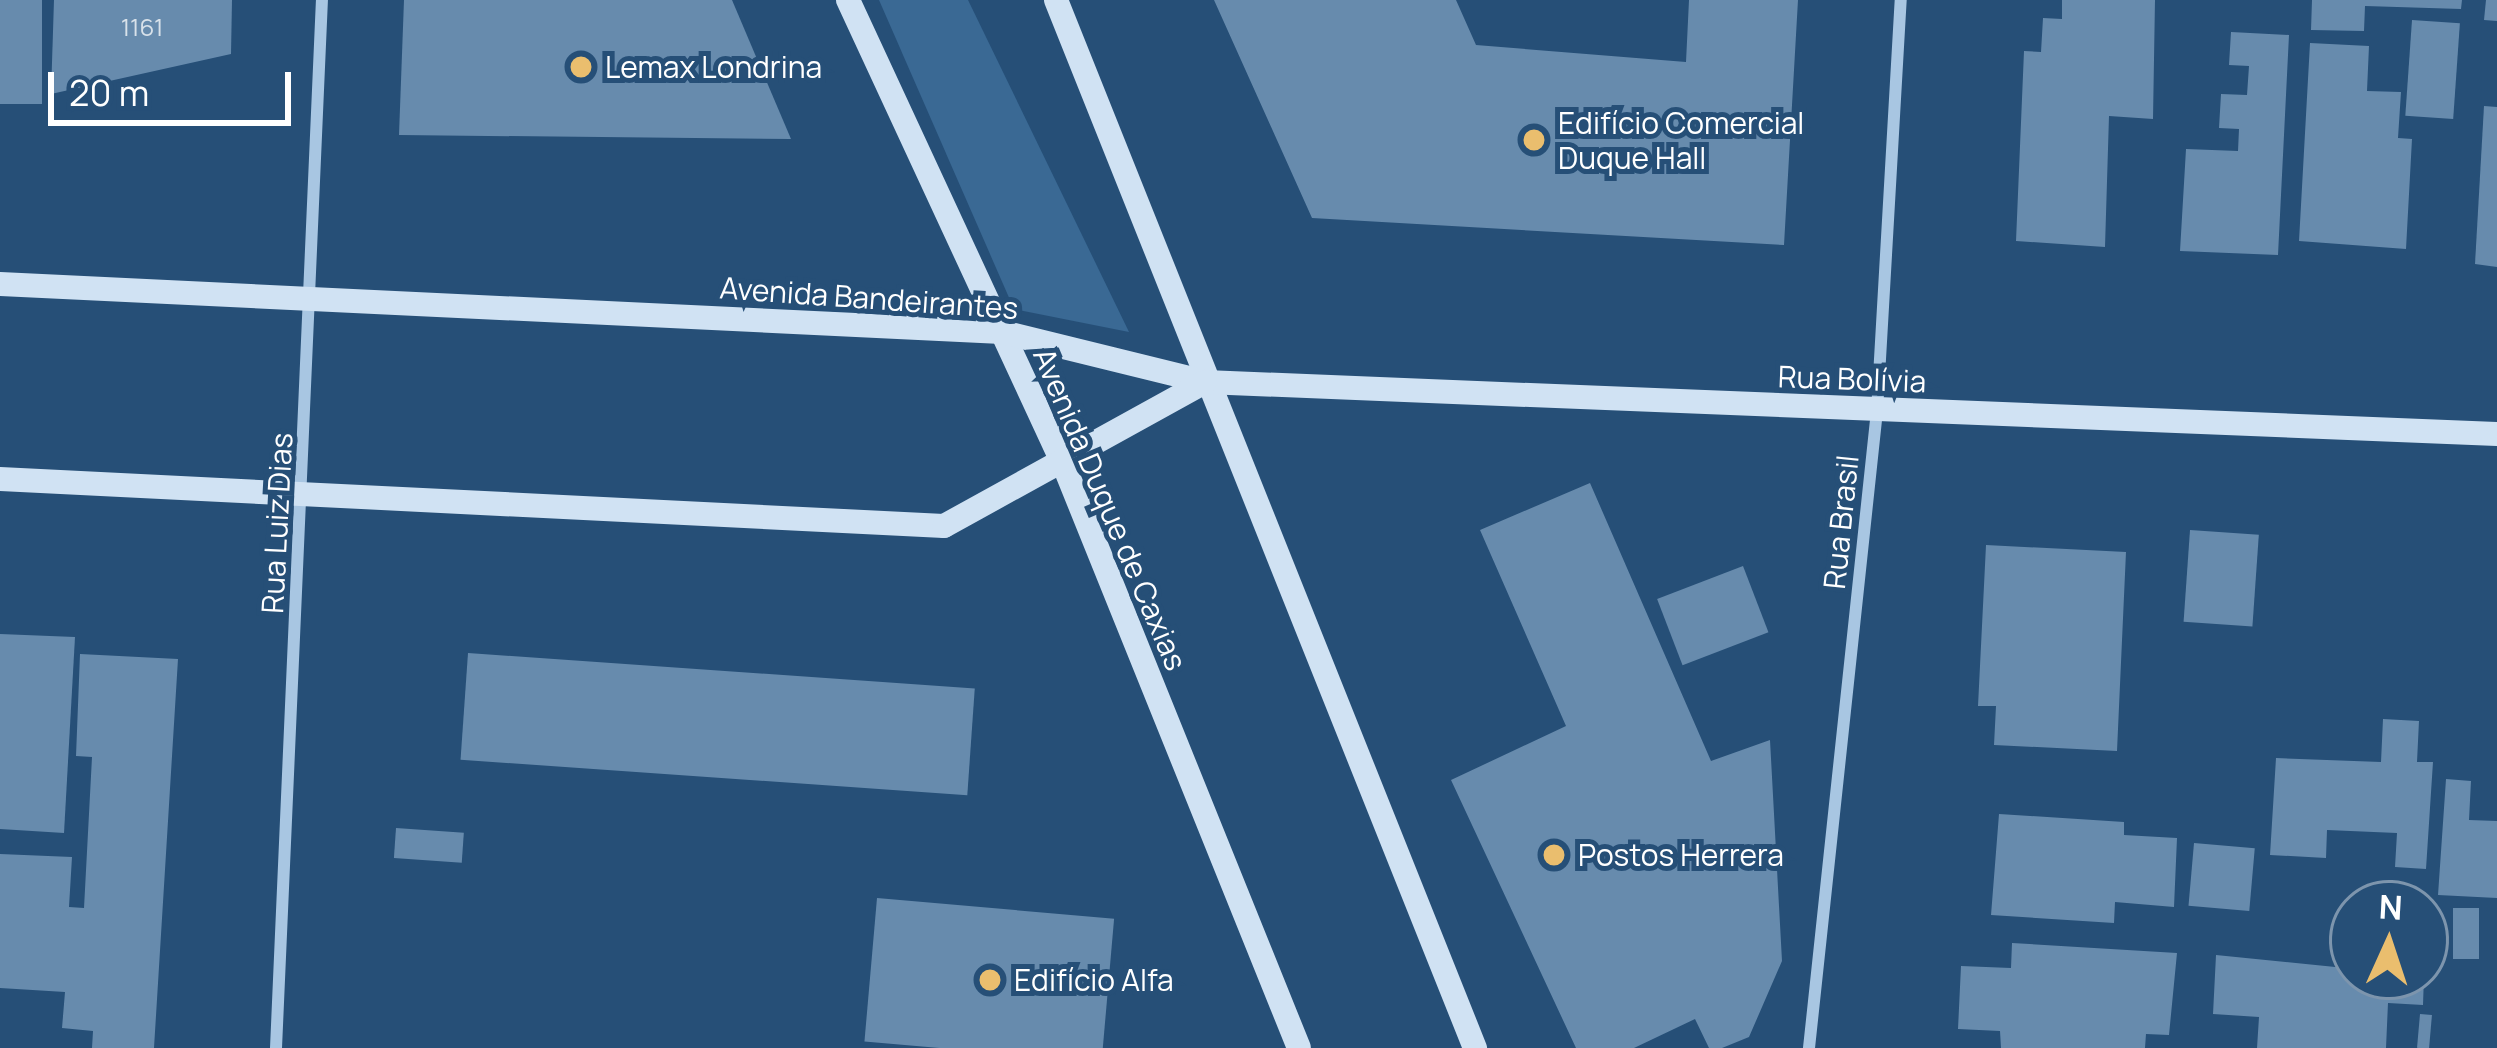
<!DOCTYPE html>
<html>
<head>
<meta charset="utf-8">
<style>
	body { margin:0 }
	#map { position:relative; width:2497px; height:1048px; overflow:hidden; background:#264f77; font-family:Manrope,sans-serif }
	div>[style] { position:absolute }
	.green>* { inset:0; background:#3a6994 }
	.building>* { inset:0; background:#678bad; transform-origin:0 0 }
	.street>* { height:12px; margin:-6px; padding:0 6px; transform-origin:6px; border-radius:6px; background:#a8c6e2 }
	.secondary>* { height:24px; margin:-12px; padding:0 12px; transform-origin:12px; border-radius:12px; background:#d0e2f3 }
	.dots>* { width:33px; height:33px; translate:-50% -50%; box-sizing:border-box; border:6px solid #264f77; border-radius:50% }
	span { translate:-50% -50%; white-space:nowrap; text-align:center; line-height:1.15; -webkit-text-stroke:10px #264f77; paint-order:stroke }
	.number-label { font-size:24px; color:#d9e2ea }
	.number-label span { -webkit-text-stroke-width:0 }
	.poi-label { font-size:30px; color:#fff }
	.left { translate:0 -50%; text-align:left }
	.street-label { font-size:30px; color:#fff }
	.north { position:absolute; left:2329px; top:880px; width:120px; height:120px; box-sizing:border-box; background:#264f77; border:3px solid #7d95ad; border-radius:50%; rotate:3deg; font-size:33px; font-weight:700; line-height:48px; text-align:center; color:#fff }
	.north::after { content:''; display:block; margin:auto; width:42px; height:54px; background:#eabe6e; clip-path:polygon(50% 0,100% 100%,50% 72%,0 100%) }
	.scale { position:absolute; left:48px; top:72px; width:243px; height:54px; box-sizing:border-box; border:6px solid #fff; border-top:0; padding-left:15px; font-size:36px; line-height:42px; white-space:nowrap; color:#fff; -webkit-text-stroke:9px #264f77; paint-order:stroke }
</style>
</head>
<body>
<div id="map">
	<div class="green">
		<i style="clip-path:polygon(879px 0,968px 0,1129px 332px,1014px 309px)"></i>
	</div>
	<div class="building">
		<i style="left:0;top:0;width:42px;height:104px"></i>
		<i style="clip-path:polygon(54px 0,232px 0,231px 54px,51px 94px)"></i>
		<i style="clip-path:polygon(404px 0,732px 0,791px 139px,399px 135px)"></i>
		<i style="clip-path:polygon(1214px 0,1456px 0,1476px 45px,1686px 62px,1689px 0,1798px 0,1784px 245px,1312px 218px)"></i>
		<i style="clip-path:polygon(2062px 0,2155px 0,2153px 119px,2109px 116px,2105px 247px,2016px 241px,2024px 51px,2041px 52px,2043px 18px,2062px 19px)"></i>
		<i style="clip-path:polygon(2312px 0,2462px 0,2461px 9px,2365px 6px,2364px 31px,2311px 30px)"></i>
		<i style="clip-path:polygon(2486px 0,2497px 0,2497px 21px,2484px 20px)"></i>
		<i style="left:2412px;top:20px;width:48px;height:96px;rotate:4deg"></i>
		<i style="clip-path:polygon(2231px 32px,2289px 35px,2278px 255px,2180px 251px,2186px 149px,2238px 151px,2239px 129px,2219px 128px,2221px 94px,2247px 95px,2249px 66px,2229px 65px)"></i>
		<i style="clip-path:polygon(2310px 43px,2369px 46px,2367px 91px,2401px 92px,2398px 138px,2412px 139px,2406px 249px,2299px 241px)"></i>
		<i style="clip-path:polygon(2484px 106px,2497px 107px,2497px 267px,2475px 264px)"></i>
		<i style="clip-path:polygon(1590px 483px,1711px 761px,1770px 740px,1782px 961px,1749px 1037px,1722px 1048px,1709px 1048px,1695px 1019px,1634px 1048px,1576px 1048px,1451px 780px,1566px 726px,1480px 530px)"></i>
		<i style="left:2190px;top:530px;width:69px;height:92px;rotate:4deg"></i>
		<i style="clip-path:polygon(1986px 545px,2126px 552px,2117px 751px,1994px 745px,1996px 706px,1978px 706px)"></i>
		<i style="left:1743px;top:566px;width:71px;height:92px;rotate:69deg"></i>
		<i style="clip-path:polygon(0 634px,75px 637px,64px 833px,0 829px)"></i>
		<i style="left:468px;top:653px;width:508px;height:107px;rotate:4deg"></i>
		<i style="clip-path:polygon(80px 654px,178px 659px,154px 1048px,92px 1048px,93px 1031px,62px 1028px,65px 992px,0 988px,0 854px,72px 857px,69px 907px,84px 908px,92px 757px,76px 756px)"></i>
		<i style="clip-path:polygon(2383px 719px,2419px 721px,2417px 762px,2433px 762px,2426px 869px,2395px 867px,2397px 833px,2327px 830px,2326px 858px,2270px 855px,2276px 758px,2381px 762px)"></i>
		<i style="clip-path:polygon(2446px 779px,2471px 781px,2469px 820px,2497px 821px,2497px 898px,2438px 895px)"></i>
		<i style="clip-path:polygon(1999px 814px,2124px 822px,2124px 835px,2177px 838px,2174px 907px,2115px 902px,2114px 923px,1991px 915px)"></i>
		<i style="left:396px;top:828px;width:68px;height:30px;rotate:4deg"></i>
		<i style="left:2194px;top:843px;width:61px;height:63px;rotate:5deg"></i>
		<i style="left:877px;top:898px;width:238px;height:144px;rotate:5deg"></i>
		<i style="left:2453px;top:908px;width:26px;height:51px"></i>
		<i style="clip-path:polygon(2012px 943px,2177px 953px,2169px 1035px,2146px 1034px,2145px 1048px,2001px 1048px,2000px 1031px,1958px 1029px,1961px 966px,2011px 968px)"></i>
		<i style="clip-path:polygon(2216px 955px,2424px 976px,2423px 1005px,2388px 1003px,2386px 1048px,2257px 1048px,2259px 1017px,2213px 1014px)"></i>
		<i style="left:2420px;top:1014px;width:12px;height:34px;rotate:5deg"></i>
	</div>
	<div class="street">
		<i style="left:276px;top:1048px;width:1049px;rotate:-87.49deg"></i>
		<i style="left:1809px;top:1048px;width:641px;rotate:-83.91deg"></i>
		<i style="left:1877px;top:411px;width:412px;rotate:-86.7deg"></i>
	</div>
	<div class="secondary">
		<i style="left:848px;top:0;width:516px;rotate:65.12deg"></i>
		<i style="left:1065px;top:468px;width:625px;rotate:68.03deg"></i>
		<i style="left:1056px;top:0;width:1129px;rotate:68.21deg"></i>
		<i style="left:0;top:284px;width:1003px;rotate:2.74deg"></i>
		<i style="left:1002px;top:332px;width:209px;rotate:13.8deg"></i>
		<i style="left:1205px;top:382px;width:1293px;rotate:2.3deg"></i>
		<i style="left:0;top:479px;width:945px;rotate:2.85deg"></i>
		<i style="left:944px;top:526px;width:298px;rotate:-28.9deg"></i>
	</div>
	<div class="dots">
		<i style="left:581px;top:67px;background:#eabe6e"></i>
		<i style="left:1534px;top:140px;background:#eabe6e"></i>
		<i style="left:1554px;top:855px;background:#eabe6e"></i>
		<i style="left:990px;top:980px;background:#eabe6e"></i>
	</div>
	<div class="number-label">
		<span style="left:142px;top:27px">1161</span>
	</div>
	<div class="poi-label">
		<span class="left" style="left:605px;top:67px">Lemax Londrina</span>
		<span class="left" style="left:1558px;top:140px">Edifício Comercial<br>Duque Hall</span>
		<span class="left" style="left:1578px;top:855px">Postos Herrera</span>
		<span class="left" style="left:1014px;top:980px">Edifício Alfa</span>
	</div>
	<div class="street-label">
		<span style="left:869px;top:298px;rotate:4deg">Avenida Bandeirantes</span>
		<span style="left:1852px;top:379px;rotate:2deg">Rua Bolívia</span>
		<span style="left:1110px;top:509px;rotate:67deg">Avenida Duque de Caxias</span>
		<span style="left:1841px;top:522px;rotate:-84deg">Rua Brasil</span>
		<span style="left:277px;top:523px;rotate:-87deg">Rua Luiz Dias</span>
	</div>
	<div class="north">N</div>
	<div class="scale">20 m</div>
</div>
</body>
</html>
